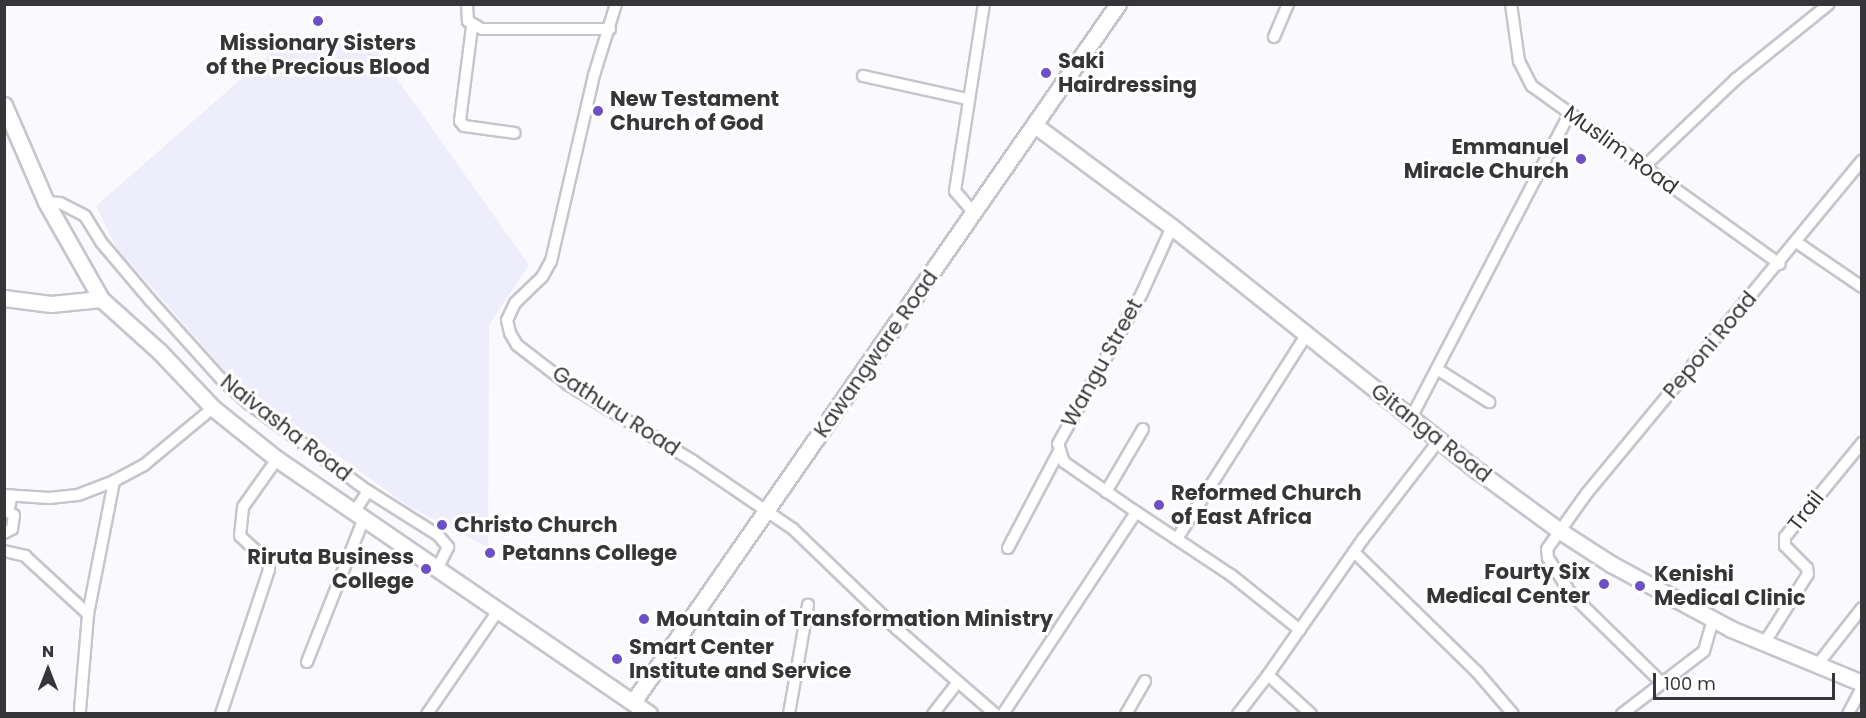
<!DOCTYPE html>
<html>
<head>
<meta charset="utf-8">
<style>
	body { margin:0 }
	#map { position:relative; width:1866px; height:718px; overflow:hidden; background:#faf9fe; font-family:Poppins,sans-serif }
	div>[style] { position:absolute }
	.built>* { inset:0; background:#eeedfc }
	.roads { filter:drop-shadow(2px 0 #c5c5cc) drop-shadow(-2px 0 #c5c5cc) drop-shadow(0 2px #c5c5cc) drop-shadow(0 -2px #c5c5cc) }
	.street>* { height:10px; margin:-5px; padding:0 5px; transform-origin:5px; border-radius:5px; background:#fff }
	.secondary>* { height:15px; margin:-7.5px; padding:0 7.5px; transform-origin:7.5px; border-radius:7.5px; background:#fff }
	.dots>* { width:16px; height:16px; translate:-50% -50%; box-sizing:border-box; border:3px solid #fff; border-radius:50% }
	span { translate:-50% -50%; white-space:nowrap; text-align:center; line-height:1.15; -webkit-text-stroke:6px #fff; paint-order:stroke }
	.poi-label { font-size:21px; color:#363639; font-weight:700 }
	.left { translate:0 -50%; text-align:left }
	.right { translate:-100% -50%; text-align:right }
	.street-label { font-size:21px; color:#363639 }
	.frame { position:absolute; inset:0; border:6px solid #363639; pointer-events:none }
	.north { position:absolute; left:18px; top:640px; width:60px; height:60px; -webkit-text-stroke:4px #fff; paint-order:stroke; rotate:0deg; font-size:16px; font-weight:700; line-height:24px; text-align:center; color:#363639 }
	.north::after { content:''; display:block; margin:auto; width:21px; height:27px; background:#363639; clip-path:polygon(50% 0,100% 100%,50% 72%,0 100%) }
	.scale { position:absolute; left:1653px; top:673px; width:182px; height:27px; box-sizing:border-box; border:3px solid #363639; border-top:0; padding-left:8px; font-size:18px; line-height:21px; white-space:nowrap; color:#363639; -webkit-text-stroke:4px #fff; paint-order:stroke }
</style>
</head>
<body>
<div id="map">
	<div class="built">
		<i style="clip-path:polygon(371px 42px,529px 265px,489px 325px,488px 547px,408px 506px,232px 379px,116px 247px,96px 206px,281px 44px)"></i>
	</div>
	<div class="roads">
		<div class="street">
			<i style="left:467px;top:4px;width:17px;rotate:87deg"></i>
			<i style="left:468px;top:21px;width:16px;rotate:30deg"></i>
			<i style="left:482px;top:29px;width:128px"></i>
			<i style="left:616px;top:4px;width:74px;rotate:107.2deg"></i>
			<i style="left:594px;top:75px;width:191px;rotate:103deg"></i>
			<i style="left:551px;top:261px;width:18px;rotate:119deg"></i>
			<i style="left:542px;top:277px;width:37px;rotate:136deg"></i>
			<i style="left:515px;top:303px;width:19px;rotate:115deg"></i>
			<i style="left:507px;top:320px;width:13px;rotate:77deg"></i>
			<i style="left:510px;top:333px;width:14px;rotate:60deg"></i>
			<i style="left:517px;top:345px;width:66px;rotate:37.6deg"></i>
			<i style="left:569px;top:385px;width:145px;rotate:31.5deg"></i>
			<i style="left:693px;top:461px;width:121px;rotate:34.2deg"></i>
			<i style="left:793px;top:529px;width:144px;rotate:43.9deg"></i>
			<i style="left:897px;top:629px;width:130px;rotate:40.9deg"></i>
			<i style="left:1511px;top:4px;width:58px;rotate:82deg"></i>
			<i style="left:1519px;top:61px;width:28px;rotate:63deg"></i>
			<i style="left:1532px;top:86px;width:305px;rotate:35.7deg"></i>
			<i style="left:472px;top:27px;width:95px;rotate:97.3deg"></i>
			<i style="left:460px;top:121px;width:6px;rotate:51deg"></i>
			<i style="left:464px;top:126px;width:51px;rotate:7.8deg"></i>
			<i style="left:1274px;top:37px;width:36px;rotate:-67deg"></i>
			<i style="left:863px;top:76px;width:107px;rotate:12.4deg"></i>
			<i style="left:1646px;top:165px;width:124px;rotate:-43.7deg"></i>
			<i style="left:1736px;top:79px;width:119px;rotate:-38.9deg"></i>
			<i style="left:46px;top:202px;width:14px;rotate:4deg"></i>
			<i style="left:60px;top:203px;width:28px;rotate:27deg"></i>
			<i style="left:85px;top:216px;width:31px;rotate:58deg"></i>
			<i style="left:101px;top:242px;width:76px;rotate:49.8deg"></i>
			<i style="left:150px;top:300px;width:108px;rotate:48deg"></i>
			<i style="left:222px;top:380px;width:35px;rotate:41deg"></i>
			<i style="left:248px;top:403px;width:149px;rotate:36.3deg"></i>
			<i style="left:368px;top:491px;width:83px;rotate:32.2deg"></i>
			<i style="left:438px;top:535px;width:16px;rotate:50deg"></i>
			<i style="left:448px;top:547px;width:25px;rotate:116deg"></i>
			<i style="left:974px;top:213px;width:29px;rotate:-131deg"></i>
			<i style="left:955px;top:191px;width:189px;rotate:-81.2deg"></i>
			<i style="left:1796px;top:242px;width:80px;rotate:34.3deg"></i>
			<i style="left:1437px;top:369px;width:62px;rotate:32.4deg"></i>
			<i style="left:1411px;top:418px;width:345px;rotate:-62.5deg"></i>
			<i style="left:1106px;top:492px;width:73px;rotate:-59.6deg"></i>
			<i style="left:4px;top:495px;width:45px;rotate:3.8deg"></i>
			<i style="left:49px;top:498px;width:29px;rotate:-6deg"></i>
			<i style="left:78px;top:495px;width:39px;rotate:-21deg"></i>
			<i style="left:114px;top:481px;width:34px;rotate:-28deg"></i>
			<i style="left:144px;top:465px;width:89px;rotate:-39.6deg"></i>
			<i style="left:355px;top:511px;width:24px;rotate:-57deg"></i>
			<i style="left:1136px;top:512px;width:114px;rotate:33.6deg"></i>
			<i style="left:1231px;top:575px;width:88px;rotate:38.6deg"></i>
			<i style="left:4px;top:533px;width:9px;rotate:-27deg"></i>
			<i style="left:12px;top:529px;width:14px;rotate:-82deg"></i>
			<i style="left:14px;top:515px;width:7px;rotate:-153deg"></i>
			<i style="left:8px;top:512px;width:17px;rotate:-77deg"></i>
			<i style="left:1178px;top:537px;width:239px;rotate:-57.6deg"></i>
			<i style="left:1008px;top:548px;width:107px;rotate:-62.2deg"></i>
			<i style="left:4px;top:551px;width:22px;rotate:13deg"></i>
			<i style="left:25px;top:556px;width:86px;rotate:42.6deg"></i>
			<i style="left:1354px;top:552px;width:172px;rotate:44.3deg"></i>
			<i style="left:1477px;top:672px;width:55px;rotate:49.4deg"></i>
			<i style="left:1765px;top:642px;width:80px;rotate:-57.7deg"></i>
			<i style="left:1808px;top:574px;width:6px;rotate:-99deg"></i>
			<i style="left:1807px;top:568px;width:31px;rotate:-135deg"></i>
			<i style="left:1785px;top:546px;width:9px;rotate:-90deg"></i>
			<i style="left:1785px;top:537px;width:122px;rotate:-50.7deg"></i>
			<i style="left:307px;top:662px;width:155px;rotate:-68.4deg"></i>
			<i style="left:1818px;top:664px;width:71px;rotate:-51.8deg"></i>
			<i style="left:1661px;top:682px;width:126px;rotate:-135.6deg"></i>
			<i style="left:1571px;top:594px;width:43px;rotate:-122.6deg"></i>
			<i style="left:1548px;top:558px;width:9px;rotate:-96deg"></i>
			<i style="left:1547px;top:549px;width:69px;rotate:-54.5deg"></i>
			<i style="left:1587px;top:493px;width:431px;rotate:-50.4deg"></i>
			<i style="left:80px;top:710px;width:96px;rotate:-85.2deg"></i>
			<i style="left:88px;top:614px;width:136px;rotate:-78.9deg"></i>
			<i style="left:221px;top:714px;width:152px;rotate:-71.6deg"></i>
			<i style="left:269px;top:570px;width:8px;rotate:-97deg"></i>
			<i style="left:268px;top:562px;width:38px;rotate:-137deg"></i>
			<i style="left:240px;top:536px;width:29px;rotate:-84deg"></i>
			<i style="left:243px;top:507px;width:59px;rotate:-54.7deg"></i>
			<i style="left:427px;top:714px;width:124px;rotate:-55.5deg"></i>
			<i style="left:789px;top:714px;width:111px;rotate:-80.1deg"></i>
			<i style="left:933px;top:714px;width:39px;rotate:-52deg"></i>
			<i style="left:1003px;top:714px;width:242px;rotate:-56.6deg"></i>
			<i style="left:1136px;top:512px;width:88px;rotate:-145.2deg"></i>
			<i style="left:1064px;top:462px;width:19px;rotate:-108deg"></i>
			<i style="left:1058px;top:444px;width:173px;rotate:-60.9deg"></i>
			<i style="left:1142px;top:293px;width:72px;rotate:-65.6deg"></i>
			<i style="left:1126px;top:714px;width:38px;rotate:-60deg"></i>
			<i style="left:1238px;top:714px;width:49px;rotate:-52.4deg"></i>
			<i style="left:1311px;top:714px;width:58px;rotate:-137.8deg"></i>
			<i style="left:1268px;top:675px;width:166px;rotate:-55.1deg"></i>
			<i style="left:1363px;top:539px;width:126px;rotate:-52.4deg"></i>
			<i style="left:1622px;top:714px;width:103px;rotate:-37.5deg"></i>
			<i style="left:1704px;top:651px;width:32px;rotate:-74deg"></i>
			<i style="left:1848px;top:714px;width:30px;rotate:-62deg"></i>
		</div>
		<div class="secondary">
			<i style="left:4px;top:105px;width:106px;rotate:66.6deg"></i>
			<i style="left:46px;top:202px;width:112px;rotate:60.4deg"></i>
			<i style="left:101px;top:299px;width:78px;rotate:41.9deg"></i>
			<i style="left:159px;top:351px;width:79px;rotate:46.5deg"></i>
			<i style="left:213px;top:408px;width:82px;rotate:38.6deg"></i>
			<i style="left:277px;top:459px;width:451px;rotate:34.4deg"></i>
			<i style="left:1036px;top:126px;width:169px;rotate:36.6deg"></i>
			<i style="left:1172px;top:227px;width:391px;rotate:38.6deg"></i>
			<i style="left:1478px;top:471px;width:102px;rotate:36.2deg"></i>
			<i style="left:1560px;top:531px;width:61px;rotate:32.9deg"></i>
			<i style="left:1611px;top:564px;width:136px;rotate:28.4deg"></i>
			<i style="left:1731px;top:629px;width:142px;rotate:22.4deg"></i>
			<i style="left:4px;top:298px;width:47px;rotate:7.3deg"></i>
			<i style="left:51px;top:304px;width:50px;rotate:-5.7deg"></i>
			<i style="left:633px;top:702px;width:850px;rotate:-55.21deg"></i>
		</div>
	</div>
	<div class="dots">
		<i style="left:318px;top:21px;background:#6d4fc8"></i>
		<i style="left:1046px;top:73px;background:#6d4fc8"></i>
		<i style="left:598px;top:111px;background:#6d4fc8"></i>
		<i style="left:1581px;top:159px;background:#6d4fc8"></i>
		<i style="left:1159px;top:505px;background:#6d4fc8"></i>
		<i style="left:442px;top:525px;background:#6d4fc8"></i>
		<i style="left:490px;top:553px;background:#6d4fc8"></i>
		<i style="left:426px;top:569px;background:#6d4fc8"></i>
		<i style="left:1604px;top:584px;background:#6d4fc8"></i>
		<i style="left:1640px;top:586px;background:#6d4fc8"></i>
		<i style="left:644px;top:619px;background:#6d4fc8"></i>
		<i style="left:617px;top:659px;background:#6d4fc8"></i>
	</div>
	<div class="poi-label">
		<span style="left:318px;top:55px">Missionary Sisters<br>of the Precious Blood</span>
		<span class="left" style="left:1058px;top:73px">Saki<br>Hairdressing</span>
		<span class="left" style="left:610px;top:111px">New Testament<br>Church of God</span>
		<span class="right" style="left:1569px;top:159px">Emmanuel<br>Miracle Church</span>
		<span class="left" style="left:1171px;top:505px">Reformed Church<br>of East Africa</span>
		<span class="left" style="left:454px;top:525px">Christo Church</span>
		<span class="left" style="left:502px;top:553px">Petanns College</span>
		<span class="right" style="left:414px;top:569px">Riruta Business<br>College</span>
		<span class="right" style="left:1590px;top:584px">Fourty Six<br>Medical Center</span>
		<span class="left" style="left:1654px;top:586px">Kenishi<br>Medical Clinic</span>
		<span class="left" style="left:656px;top:619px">Mountain of Transformation Ministry</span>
		<span class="left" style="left:629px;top:659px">Smart Center<br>Institute and Service</span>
	</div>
	<div class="street-label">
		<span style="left:1621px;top:150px;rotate:36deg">Muslim Road</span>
		<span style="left:1710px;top:345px;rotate:-50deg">Peponi Road</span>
		<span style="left:876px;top:354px;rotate:-55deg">Kawangware Road</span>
		<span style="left:1102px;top:363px;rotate:-61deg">Wangu Street</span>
		<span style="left:616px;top:411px;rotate:33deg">Gathuru Road</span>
		<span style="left:286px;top:428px;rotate:38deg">Naivasha Road</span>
		<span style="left:1431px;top:433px;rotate:38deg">Gitanga Road</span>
		<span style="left:1806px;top:511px;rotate:-52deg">Trail</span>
	</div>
	<div class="frame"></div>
	<div class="north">N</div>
	<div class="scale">100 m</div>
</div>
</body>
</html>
